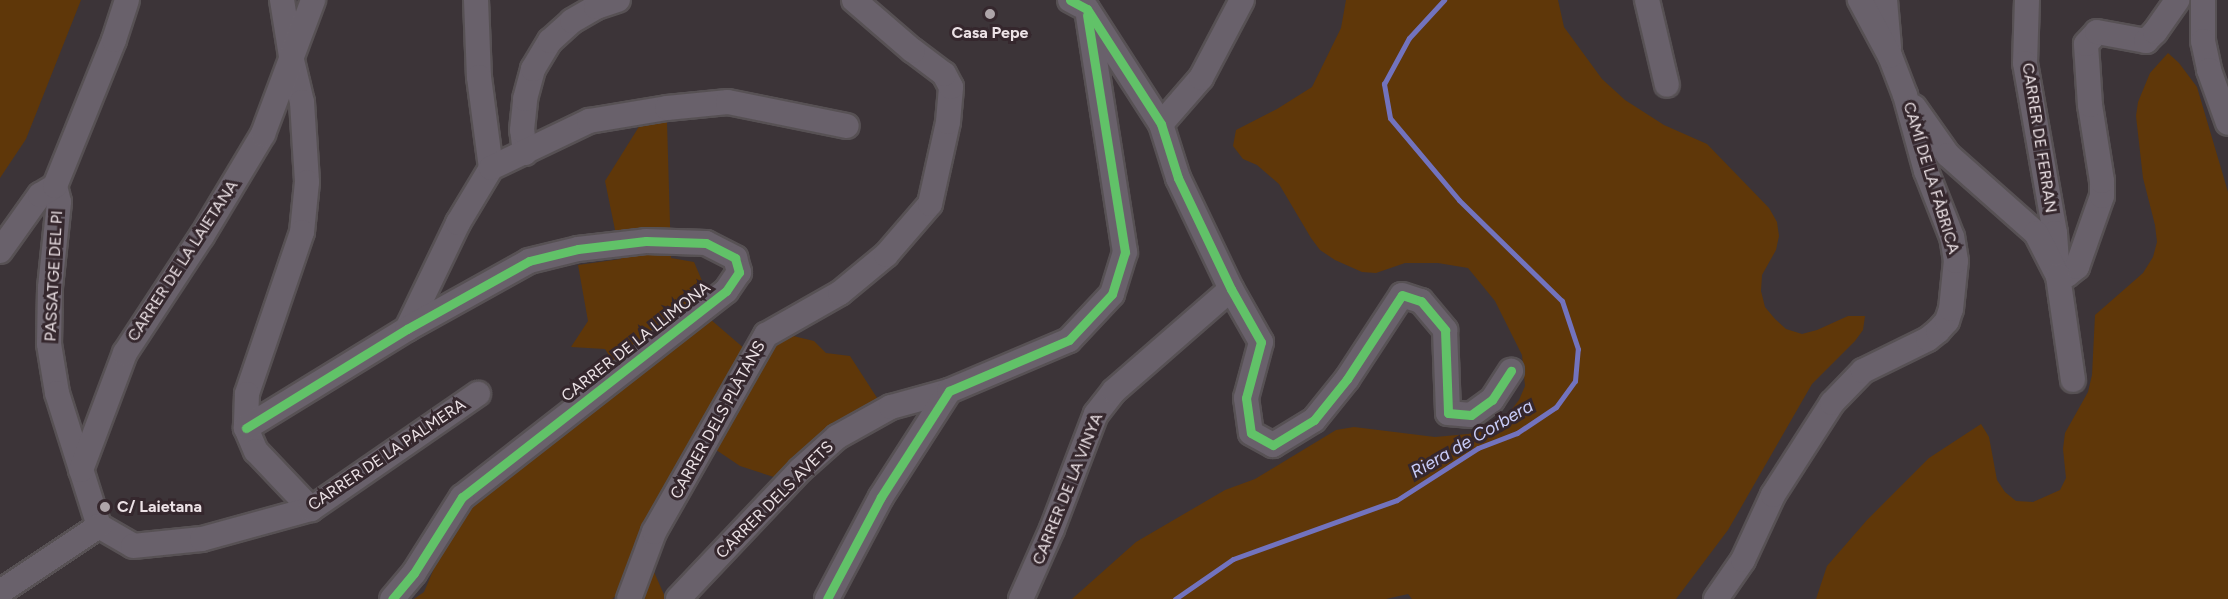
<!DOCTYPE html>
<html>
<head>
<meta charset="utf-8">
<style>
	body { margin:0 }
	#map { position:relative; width:2228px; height:599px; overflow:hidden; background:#3c3438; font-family:Figtree,sans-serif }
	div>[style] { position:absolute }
	.green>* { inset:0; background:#5f3709 }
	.stream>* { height:5px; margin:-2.5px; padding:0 2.5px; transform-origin:2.5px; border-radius:2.5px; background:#7273be }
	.roads { filter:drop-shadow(2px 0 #575154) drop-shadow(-2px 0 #575154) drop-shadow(0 2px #575154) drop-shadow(0 -2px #575154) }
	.minor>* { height:24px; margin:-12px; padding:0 12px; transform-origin:12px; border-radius:12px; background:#69616b }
	.cycleway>* { height:9px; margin:-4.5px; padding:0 4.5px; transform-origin:4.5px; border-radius:4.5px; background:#61c268 }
	.dots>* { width:16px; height:16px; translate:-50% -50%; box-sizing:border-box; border:3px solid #35272d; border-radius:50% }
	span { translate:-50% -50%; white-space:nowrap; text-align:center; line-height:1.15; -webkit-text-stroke:6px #35272d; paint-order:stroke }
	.poi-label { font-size:16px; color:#ece2e6; font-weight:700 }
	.left { translate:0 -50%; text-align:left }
	.street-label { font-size:16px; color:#ece2e6 }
	.water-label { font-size:18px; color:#c8ccf8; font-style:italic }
</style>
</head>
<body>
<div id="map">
	<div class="green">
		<i style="clip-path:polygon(0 0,81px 0,26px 139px,0 178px)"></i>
		<i style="clip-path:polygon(1346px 0,1558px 0,1564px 27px,1602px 79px,1625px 100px,1664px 125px,1707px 144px,1769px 208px,1777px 222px,1779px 236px,1776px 250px,1762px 275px,1761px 291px,1765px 307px,1775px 319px,1786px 329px,1802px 334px,1817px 330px,1848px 316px,1865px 316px,1863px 330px,1855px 341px,1812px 384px,1728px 530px,1676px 599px,1412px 599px,1408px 594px,1386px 599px,1072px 599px,1136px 542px,1225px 490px,1255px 479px,1336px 430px,1354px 427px,1435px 437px,1468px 434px,1483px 431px,1508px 414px,1519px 400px,1525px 386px,1522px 355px,1495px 301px,1468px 268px,1438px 263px,1405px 263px,1376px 273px,1362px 272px,1335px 260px,1320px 250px,1311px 238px,1279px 184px,1257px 165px,1243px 159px,1233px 146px,1236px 130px,1277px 109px,1312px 87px,1341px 28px)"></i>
		<i style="clip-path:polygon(2168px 53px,2179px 63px,2197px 87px,2228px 192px,2228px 599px,1816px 599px,1827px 566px,1867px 520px,1929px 458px,1981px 424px,1989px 437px,1997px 480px,2005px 492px,2016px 501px,2033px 502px,2060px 490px,2066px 478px,2063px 449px,2065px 433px,2088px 392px,2092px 375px,2095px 315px,2143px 273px,2153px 257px,2157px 242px,2155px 225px,2143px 178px,2136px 116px,2138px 102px,2150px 73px)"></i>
		<i style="clip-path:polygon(667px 122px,671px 258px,694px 262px,703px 283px,688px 300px,753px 356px,789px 335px,814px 341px,826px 353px,850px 356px,881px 404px,777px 478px,740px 466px,694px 435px,631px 556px,654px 572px,666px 599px,625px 599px,619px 594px,612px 599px,414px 599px,424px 592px,454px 521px,627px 384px,605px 349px,571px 347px,588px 321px,578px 265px,621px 259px,605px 181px,640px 125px)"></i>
	</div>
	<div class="stream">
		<i style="left:1175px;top:599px;width:70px;rotate:-34.6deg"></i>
		<i style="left:1233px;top:559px;width:174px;rotate:-19.8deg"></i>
		<i style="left:1397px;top:500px;width:96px;rotate:-32.7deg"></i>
		<i style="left:1478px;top:448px;width:42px;rotate:-21deg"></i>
		<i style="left:1517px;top:433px;width:47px;rotate:-33.7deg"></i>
		<i style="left:1556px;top:407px;width:32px;rotate:-54deg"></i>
		<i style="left:1575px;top:381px;width:32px;rotate:-85deg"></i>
		<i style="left:1578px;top:349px;width:51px;rotate:-108.4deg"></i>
		<i style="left:1562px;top:301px;width:144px;rotate:-135.6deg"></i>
		<i style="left:1459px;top:200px;width:107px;rotate:-130.1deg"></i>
		<i style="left:1390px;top:118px;width:35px;rotate:-100deg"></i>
		<i style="left:1384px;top:84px;width:52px;rotate:-61.5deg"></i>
		<i style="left:1409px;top:38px;width:52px;rotate:-47.4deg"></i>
	</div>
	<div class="roads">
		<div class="minor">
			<i style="left:282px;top:0;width:57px;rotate:80.9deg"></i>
			<i style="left:291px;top:56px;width:47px;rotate:76.6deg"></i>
			<i style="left:302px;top:102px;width:80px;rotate:86.4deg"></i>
			<i style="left:307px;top:182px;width:50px;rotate:95.7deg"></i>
			<i style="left:302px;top:232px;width:171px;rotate:108.8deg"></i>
			<i style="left:247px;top:394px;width:34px;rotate:92deg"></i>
			<i style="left:246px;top:428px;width:25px;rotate:67deg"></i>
			<i style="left:256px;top:451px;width:80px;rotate:46.5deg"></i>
			<i style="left:476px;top:0;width:77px;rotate:87.8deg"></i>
			<i style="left:479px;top:77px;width:92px;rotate:82.5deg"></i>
			<i style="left:1070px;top:0;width:19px;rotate:28deg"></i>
			<i style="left:1087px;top:9px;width:137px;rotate:57.2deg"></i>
			<i style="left:1161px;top:124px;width:57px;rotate:72.5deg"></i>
			<i style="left:1178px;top:178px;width:123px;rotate:64.5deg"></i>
			<i style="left:1231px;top:289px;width:61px;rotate:60.5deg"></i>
			<i style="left:1261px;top:342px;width:58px;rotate:105deg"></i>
			<i style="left:1246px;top:398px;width:35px;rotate:82deg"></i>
			<i style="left:1251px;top:433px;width:25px;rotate:29deg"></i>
			<i style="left:1273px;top:445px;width:48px;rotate:-31.4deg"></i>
			<i style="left:1314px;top:420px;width:53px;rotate:-51.2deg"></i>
			<i style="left:1347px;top:379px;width:100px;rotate:-56.8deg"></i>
			<i style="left:1402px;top:295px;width:20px;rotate:18deg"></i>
			<i style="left:1421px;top:301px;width:38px;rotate:50deg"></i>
			<i style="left:1445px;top:330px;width:83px;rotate:87.9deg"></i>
			<i style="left:1448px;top:413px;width:23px;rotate:5deg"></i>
			<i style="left:1471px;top:415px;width:26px;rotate:-36deg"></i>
			<i style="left:1492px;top:400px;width:35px;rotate:-57deg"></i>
			<i style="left:1647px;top:0;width:87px;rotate:76.8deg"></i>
			<i style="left:1885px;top:0;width:48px;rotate:85.2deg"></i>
			<i style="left:2027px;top:0;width:63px;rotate:91.8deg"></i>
			<i style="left:2025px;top:63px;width:173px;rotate:80deg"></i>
			<i style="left:2055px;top:233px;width:43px;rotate:86deg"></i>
			<i style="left:2058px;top:276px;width:9px;rotate:-6deg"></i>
			<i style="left:2067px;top:275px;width:13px;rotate:-39deg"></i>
			<i style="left:2077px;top:267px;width:75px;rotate:-70.6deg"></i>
			<i style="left:2102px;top:196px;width:15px;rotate:-90deg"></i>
			<i style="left:2102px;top:181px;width:77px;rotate:-99deg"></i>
			<i style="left:2090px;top:105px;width:61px;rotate:-93.8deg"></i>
			<i style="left:2086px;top:44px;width:16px;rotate:-47deg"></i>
			<i style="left:2097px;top:32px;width:50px;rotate:10.4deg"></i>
			<i style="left:2146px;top:41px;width:13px;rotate:-45deg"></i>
			<i style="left:2155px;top:32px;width:39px;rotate:-55deg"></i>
			<i style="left:2203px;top:0;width:41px;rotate:90deg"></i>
			<i style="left:2203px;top:41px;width:30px;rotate:78deg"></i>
			<i style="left:2209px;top:70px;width:56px;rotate:70.3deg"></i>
			<i style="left:1914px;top:107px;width:59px;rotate:54.7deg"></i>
			<i style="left:1948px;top:155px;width:118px;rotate:41.6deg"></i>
			<i style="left:2036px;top:233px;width:48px;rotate:62.9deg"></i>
			<i style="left:2058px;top:276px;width:105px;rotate:81.8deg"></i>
			<i style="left:1161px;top:124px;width:61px;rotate:-49deg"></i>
			<i style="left:1201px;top:78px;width:88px;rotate:-62.3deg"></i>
			<i style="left:525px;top:153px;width:23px;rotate:-97deg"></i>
			<i style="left:522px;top:130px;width:31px;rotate:-84deg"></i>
			<i style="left:525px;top:99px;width:31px;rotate:-75deg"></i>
			<i style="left:533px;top:69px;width:33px;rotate:-59deg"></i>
			<i style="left:550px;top:41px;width:30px;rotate:-42deg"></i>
			<i style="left:572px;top:21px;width:28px;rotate:-30deg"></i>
			<i style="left:596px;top:7px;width:23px;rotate:-18deg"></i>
			<i style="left:55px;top:186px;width:16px;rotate:76deg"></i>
			<i style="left:59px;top:202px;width:86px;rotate:96deg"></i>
			<i style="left:50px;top:288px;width:56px;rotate:91deg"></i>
			<i style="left:49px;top:344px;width:50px;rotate:80.7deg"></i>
			<i style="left:57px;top:393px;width:139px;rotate:72.5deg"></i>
			<i style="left:0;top:251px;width:69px;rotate:-54.5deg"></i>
			<i style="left:40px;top:195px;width:17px;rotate:-31deg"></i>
			<i style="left:55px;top:186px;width:157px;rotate:-68deg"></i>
			<i style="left:114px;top:40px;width:42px;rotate:-72deg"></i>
			<i style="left:407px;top:329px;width:118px;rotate:-64.3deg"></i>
			<i style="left:458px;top:223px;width:64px;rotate:-59deg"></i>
			<i style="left:491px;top:168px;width:109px;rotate:-25.6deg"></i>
			<i style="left:589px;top:121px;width:79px;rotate:-9.5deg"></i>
			<i style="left:667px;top:108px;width:61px;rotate:-5.6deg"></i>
			<i style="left:728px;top:102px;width:121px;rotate:11.4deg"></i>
			<i style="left:246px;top:428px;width:189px;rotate:-31.6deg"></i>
			<i style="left:407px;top:329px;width:140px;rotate:-29.1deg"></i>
			<i style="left:529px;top:261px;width:50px;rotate:-13.8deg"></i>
			<i style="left:578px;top:249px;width:68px;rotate:-6.7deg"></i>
			<i style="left:646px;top:241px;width:60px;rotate:1.9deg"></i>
			<i style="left:706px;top:243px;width:33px;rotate:27deg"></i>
			<i style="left:735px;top:258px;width:15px;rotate:74deg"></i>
			<i style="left:739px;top:272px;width:23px;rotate:124deg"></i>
			<i style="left:726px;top:291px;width:335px;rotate:142deg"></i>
			<i style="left:462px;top:497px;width:90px;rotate:122.3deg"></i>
			<i style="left:414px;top:573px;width:34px;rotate:130deg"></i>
			<i style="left:81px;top:470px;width:125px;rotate:-69.4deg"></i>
			<i style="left:125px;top:353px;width:140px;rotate:-56.7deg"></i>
			<i style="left:202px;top:236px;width:119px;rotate:-59.1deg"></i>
			<i style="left:263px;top:134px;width:143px;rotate:-69.5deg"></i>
			<i style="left:99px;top:526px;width:39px;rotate:30deg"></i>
			<i style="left:133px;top:546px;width:69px;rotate:-5.8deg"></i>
			<i style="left:202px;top:539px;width:113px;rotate:-15.4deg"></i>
			<i style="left:311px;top:509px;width:203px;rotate:-34.6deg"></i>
			<i style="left:0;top:592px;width:119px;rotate:-33.7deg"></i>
			<i style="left:629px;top:599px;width:72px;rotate:-69.5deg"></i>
			<i style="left:654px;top:532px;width:227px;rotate:-60.4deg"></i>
			<i style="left:766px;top:335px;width:85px;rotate:-29.6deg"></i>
			<i style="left:840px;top:293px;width:60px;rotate:-39.6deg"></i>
			<i style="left:886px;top:255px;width:67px;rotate:-49.2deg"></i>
			<i style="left:930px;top:204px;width:84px;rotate:-77.6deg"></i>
			<i style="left:948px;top:122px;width:35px;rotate:-85deg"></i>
			<i style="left:951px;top:87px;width:15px;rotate:-118deg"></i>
			<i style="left:944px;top:74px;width:39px;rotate:-143deg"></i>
			<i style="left:913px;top:51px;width:78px;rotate:-139.2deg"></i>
			<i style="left:678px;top:599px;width:178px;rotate:-46.6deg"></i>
			<i style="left:800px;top:470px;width:50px;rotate:-41.7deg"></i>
			<i style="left:837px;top:437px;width:62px;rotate:-29.1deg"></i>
			<i style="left:891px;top:407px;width:60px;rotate:-15.4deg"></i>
			<i style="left:827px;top:599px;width:115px;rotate:-62.1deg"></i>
			<i style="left:881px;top:497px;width:126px;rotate:-57.3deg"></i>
			<i style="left:949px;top:391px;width:130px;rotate:-23deg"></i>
			<i style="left:1069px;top:340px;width:63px;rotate:-46.9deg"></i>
			<i style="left:1112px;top:294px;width:44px;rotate:-72.8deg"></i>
			<i style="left:1125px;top:252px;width:238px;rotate:-98.9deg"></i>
			<i style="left:1021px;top:599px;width:77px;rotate:-66.1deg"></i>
			<i style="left:1052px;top:529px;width:123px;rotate:-69.1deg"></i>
			<i style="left:1096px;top:414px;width:29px;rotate:-52deg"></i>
			<i style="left:1114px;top:391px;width:155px;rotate:-41.1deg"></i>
			<i style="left:1716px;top:599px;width:47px;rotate:-55.3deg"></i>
			<i style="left:1743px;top:560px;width:72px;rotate:-65.2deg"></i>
			<i style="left:1773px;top:495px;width:109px;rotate:-57.3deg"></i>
			<i style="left:1832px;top:403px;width:45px;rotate:-45.9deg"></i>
			<i style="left:1863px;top:371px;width:72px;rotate:-26.2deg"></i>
			<i style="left:1928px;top:339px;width:13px;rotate:-39deg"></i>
			<i style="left:1938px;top:331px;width:13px;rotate:-48deg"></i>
			<i style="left:1947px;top:321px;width:13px;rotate:-72deg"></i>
			<i style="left:1951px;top:309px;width:48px;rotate:-84.1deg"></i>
			<i style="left:1956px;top:261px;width:24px;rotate:-99deg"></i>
			<i style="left:1952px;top:237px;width:71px;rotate:-111.5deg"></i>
			<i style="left:1926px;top:171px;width:79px;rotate:-105.4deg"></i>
			<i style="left:1905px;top:95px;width:42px;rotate:-111deg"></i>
			<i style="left:1890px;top:56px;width:64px;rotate:-118.2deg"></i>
		</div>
	</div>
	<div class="cycleway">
		<i style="left:1070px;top:0;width:19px;rotate:28deg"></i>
		<i style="left:1087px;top:9px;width:137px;rotate:57.2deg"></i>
		<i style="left:1161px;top:124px;width:57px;rotate:72.5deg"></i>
		<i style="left:1178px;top:178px;width:123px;rotate:64.5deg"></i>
		<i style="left:1231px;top:289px;width:61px;rotate:60.5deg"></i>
		<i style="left:1261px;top:342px;width:58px;rotate:105deg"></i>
		<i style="left:1246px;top:398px;width:35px;rotate:82deg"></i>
		<i style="left:1251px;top:433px;width:25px;rotate:29deg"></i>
		<i style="left:1273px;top:445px;width:48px;rotate:-31.4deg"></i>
		<i style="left:1314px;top:420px;width:53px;rotate:-51.2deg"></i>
		<i style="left:1347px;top:379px;width:100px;rotate:-56.8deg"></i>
		<i style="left:1402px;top:295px;width:20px;rotate:18deg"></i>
		<i style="left:1421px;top:301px;width:38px;rotate:50deg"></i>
		<i style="left:1445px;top:330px;width:83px;rotate:87.9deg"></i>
		<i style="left:1448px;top:413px;width:23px;rotate:5deg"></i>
		<i style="left:1471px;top:415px;width:26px;rotate:-36deg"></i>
		<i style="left:1492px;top:400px;width:35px;rotate:-57deg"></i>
		<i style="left:246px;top:428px;width:189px;rotate:-31.6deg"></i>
		<i style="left:407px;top:329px;width:140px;rotate:-29.1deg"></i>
		<i style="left:529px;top:261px;width:50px;rotate:-13.8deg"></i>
		<i style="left:578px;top:249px;width:68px;rotate:-6.7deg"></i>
		<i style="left:646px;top:241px;width:60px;rotate:1.9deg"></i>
		<i style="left:706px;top:243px;width:33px;rotate:27deg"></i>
		<i style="left:735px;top:258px;width:15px;rotate:74deg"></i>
		<i style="left:739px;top:272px;width:23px;rotate:124deg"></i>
		<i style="left:726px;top:291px;width:335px;rotate:142deg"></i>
		<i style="left:462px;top:497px;width:90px;rotate:122.3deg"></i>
		<i style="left:414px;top:573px;width:34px;rotate:130deg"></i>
		<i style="left:827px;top:599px;width:115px;rotate:-62.1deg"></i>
		<i style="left:881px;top:497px;width:126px;rotate:-57.3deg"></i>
		<i style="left:949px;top:391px;width:130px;rotate:-23deg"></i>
		<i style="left:1069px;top:340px;width:63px;rotate:-46.9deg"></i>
		<i style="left:1112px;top:294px;width:44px;rotate:-72.8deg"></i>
		<i style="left:1125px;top:252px;width:240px;rotate:-99.1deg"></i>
	</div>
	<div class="dots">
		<i style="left:990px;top:14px;background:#aea5a9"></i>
		<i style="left:105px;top:507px;background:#aea5a9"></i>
	</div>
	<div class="poi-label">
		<span style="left:990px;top:33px">Casa Pepe</span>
		<span class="left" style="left:117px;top:507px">C/ Laietana</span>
	</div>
	<div class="street-label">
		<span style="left:2039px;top:138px;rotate:81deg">CARRER DE FERRAN</span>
		<span style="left:1931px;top:178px;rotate:73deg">CAMÍ DE LA FÀBRICA</span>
		<span style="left:183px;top:261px;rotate:-57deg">CARRER DE LA LAIETANA</span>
		<span style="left:54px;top:276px;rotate:-87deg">PASSATGE DEL PI</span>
		<span style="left:636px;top:342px;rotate:-38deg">CARRER DE LA LLIMONA</span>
		<span style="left:718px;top:420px;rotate:-61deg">CARRER DELS PLÀTANS</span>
		<span style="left:387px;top:455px;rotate:-34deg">CARRER DE LA PALMERA</span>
		<span style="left:1068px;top:489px;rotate:-68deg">CARRER DE LA VINYA</span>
		<span style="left:775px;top:500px;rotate:-45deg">CARRER DELS AVETS</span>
	</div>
	<div class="water-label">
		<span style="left:1472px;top:439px;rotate:-30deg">Riera de Corbera</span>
	</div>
</div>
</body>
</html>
